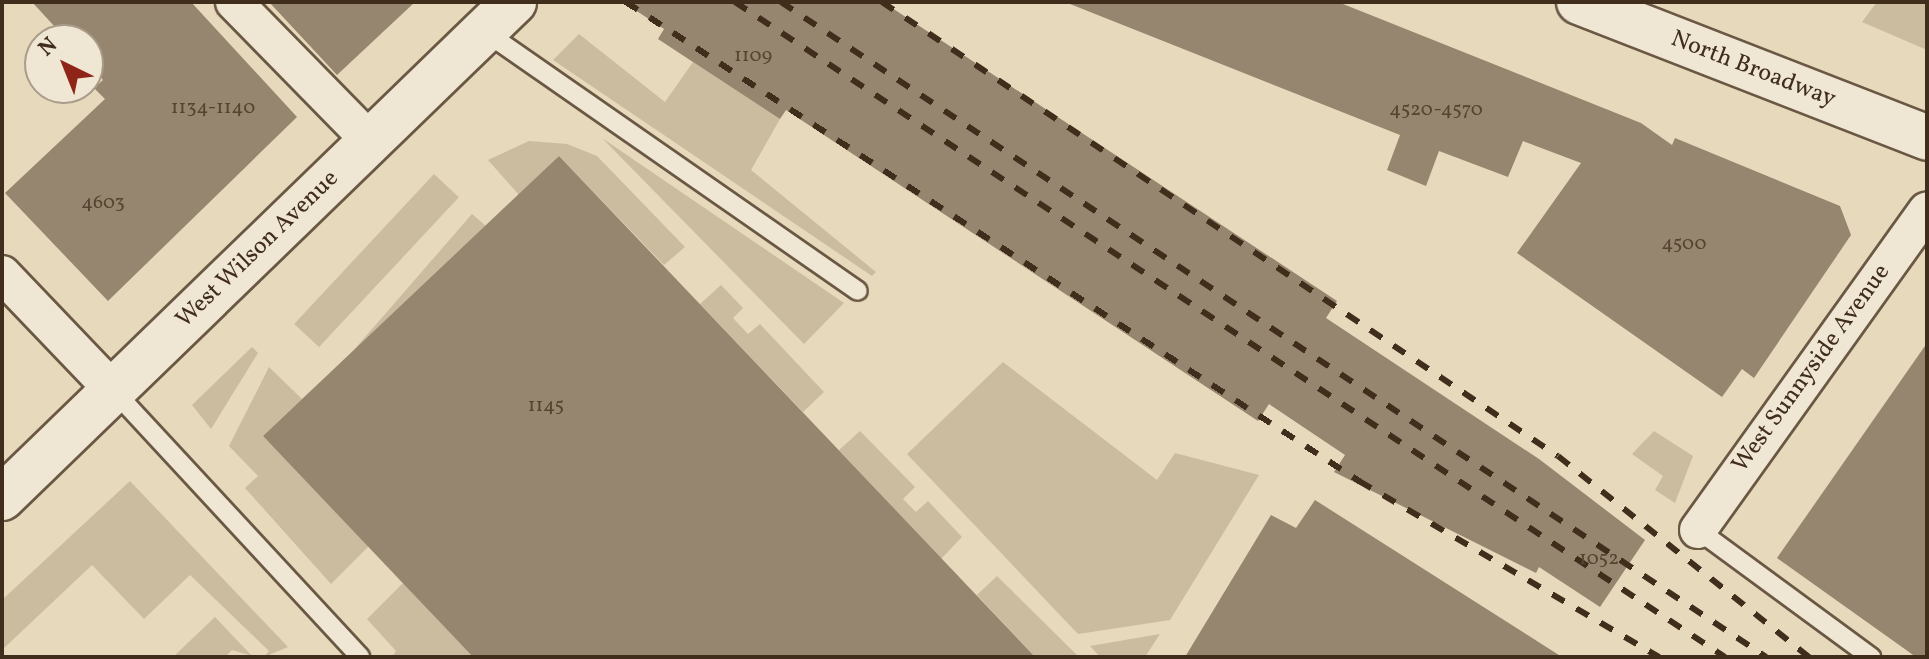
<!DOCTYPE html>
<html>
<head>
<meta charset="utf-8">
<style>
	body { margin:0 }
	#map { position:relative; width:1929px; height:659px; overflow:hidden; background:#e7d9bb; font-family:Vollkorn,serif }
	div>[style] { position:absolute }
	.green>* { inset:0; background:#cbbca0; transform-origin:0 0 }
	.building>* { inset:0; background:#97866f }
	.roads { filter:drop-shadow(2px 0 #6a5844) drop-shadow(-2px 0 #6a5844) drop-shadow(0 2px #6a5844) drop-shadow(0 -2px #6a5844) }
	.lane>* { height:18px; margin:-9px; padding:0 9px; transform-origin:9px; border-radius:9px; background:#efe6d3 }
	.street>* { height:36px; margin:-18px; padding:0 18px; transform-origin:18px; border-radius:18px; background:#efe6d3 }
	.secondary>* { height:44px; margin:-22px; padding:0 22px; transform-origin:22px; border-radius:22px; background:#efe6d3 }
	.rail>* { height:6px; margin-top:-3px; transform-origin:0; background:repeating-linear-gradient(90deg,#412d1c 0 14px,transparent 0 28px) }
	span { translate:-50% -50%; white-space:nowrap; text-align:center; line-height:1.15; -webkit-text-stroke:8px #efe6d3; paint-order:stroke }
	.number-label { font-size:20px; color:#564331 }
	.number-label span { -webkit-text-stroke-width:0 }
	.street-label { font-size:24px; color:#412d1c }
	.frame { position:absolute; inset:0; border:4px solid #412d1c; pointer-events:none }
	.north { position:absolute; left:24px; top:24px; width:80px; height:80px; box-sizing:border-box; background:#efe6d3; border:2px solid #a99c8a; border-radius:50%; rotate:317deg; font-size:22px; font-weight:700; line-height:32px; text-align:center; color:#412d1c }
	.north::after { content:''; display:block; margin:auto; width:28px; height:36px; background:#8f2418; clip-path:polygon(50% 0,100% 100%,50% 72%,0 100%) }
</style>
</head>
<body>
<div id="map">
	<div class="green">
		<i style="clip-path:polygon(1877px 2px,1927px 2px,1927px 50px,1862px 22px)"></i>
		<i style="clip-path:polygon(579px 34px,665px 102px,693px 62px,780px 119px,751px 170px,876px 272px,872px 276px,553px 60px)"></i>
		<i style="clip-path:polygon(602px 138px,844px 303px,804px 344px)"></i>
		<i style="clip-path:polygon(529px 141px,567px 144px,597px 156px,685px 247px,664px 265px,559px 156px,519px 195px,488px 160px)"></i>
		<i style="left:434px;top:174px;width:34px;height:205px;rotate:43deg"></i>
		<i style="left:472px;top:214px;width:18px;height:202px;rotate:41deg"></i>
		<i style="clip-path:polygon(721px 285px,743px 308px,733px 318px,748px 334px,760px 324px,824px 392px,803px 412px,700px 304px)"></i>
		<i style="clip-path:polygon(252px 347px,258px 353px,211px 429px,192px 405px)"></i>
		<i style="clip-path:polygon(1003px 362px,1157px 480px,1175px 453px,1259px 475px,1170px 620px,1078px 634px,907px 454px)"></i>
		<i style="clip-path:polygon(269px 367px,302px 399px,263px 436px,369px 546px,331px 584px,245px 488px,258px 476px,229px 446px)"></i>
		<i style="clip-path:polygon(860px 431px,915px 487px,903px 499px,916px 512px,928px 501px,962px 537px,941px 559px,839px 450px)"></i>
		<i style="clip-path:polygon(1654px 431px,1693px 456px,1675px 503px,1655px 490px,1663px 476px,1632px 454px)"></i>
		<i style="clip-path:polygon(130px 481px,288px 647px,264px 657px,269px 651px,190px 575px,144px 619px,92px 565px,2px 650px,2px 600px)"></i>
		<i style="clip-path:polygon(997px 576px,1079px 657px,1035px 657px,977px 595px)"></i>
		<i style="clip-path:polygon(403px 583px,473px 657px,392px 657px,396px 651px,367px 619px)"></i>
		<i style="clip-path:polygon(215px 617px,252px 656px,232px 650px,225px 657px,173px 657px)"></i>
		<i style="clip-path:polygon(1160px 634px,1145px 657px,1100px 657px,1090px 646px)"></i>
	</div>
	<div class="building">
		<i style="clip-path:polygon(32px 2px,191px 2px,297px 117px,108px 301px,5px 193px,105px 99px,94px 88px,103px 80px,88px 63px,88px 40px,67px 40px)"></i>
		<i style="clip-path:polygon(269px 2px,415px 2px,337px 75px)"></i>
		<i style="clip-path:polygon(623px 2px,883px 2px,1337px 301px,1326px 318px,1539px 459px,1645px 540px,1600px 607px,1539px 567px,1536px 573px,1334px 472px,1345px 455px,1269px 404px,1258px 421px,786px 110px,780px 119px,693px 62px,658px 39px,664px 29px)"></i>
		<i style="clip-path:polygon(1065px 2px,1338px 2px,1641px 123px,1672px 145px,1675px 138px,1840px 206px,1851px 235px,1754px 378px,1742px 369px,1722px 397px,1517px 253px,1581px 163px,1523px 141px,1508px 177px,1439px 151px,1426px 186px,1387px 170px,1400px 135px)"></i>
		<i style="clip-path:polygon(559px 156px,831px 442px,1035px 657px,473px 657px,263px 436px)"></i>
		<i style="clip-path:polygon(1927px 343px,1927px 657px,1916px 657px,1777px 558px)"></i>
		<i style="clip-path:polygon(1315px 500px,1562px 657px,1185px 657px,1271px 515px,1296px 528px)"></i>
	</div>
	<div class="roads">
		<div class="lane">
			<i style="left:484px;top:31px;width:455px;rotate:34.8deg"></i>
			<i style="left:113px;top:390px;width:364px;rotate:47.2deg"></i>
			<i style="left:1698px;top:530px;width:215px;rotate:36.3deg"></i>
		</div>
		<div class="street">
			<i style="left:234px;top:2px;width:194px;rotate:45.6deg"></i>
			<i style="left:2px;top:274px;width:161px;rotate:46.3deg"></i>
			<i style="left:1698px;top:530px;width:393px;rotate:-54.4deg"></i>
		</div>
		<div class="secondary">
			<i style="left:1579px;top:2px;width:374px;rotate:21.3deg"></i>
			<i style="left:2px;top:498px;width:713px;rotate:-44.09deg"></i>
		</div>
	</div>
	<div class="rail">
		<i style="left:626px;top:2px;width:876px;rotate:33.16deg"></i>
		<i style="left:1359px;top:481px;width:348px;rotate:30.4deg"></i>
		<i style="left:735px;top:2px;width:1187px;rotate:33.49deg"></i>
		<i style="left:781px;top:2px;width:1183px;rotate:33.62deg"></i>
		<i style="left:882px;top:2px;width:814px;rotate:33.89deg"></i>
		<i style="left:1558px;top:456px;width:322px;rotate:38.7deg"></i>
	</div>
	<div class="number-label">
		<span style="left:753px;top:56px">1109</span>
		<span style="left:213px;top:108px">1134-1140</span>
		<span style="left:1436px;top:110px">4520-4570</span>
		<span style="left:103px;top:203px">4603</span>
		<span style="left:1684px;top:244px">4500</span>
		<span style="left:546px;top:406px">1145</span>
		<span style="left:1599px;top:559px">1052</span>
	</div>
	<div class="street-label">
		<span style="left:1753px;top:70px;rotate:21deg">North Broadway</span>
		<span style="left:258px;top:250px;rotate:-44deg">West Wilson Avenue</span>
		<span style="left:1812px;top:369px;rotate:-54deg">West Sunnyside Avenue</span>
	</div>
	<div class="frame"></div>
	<div class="north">N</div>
</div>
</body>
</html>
